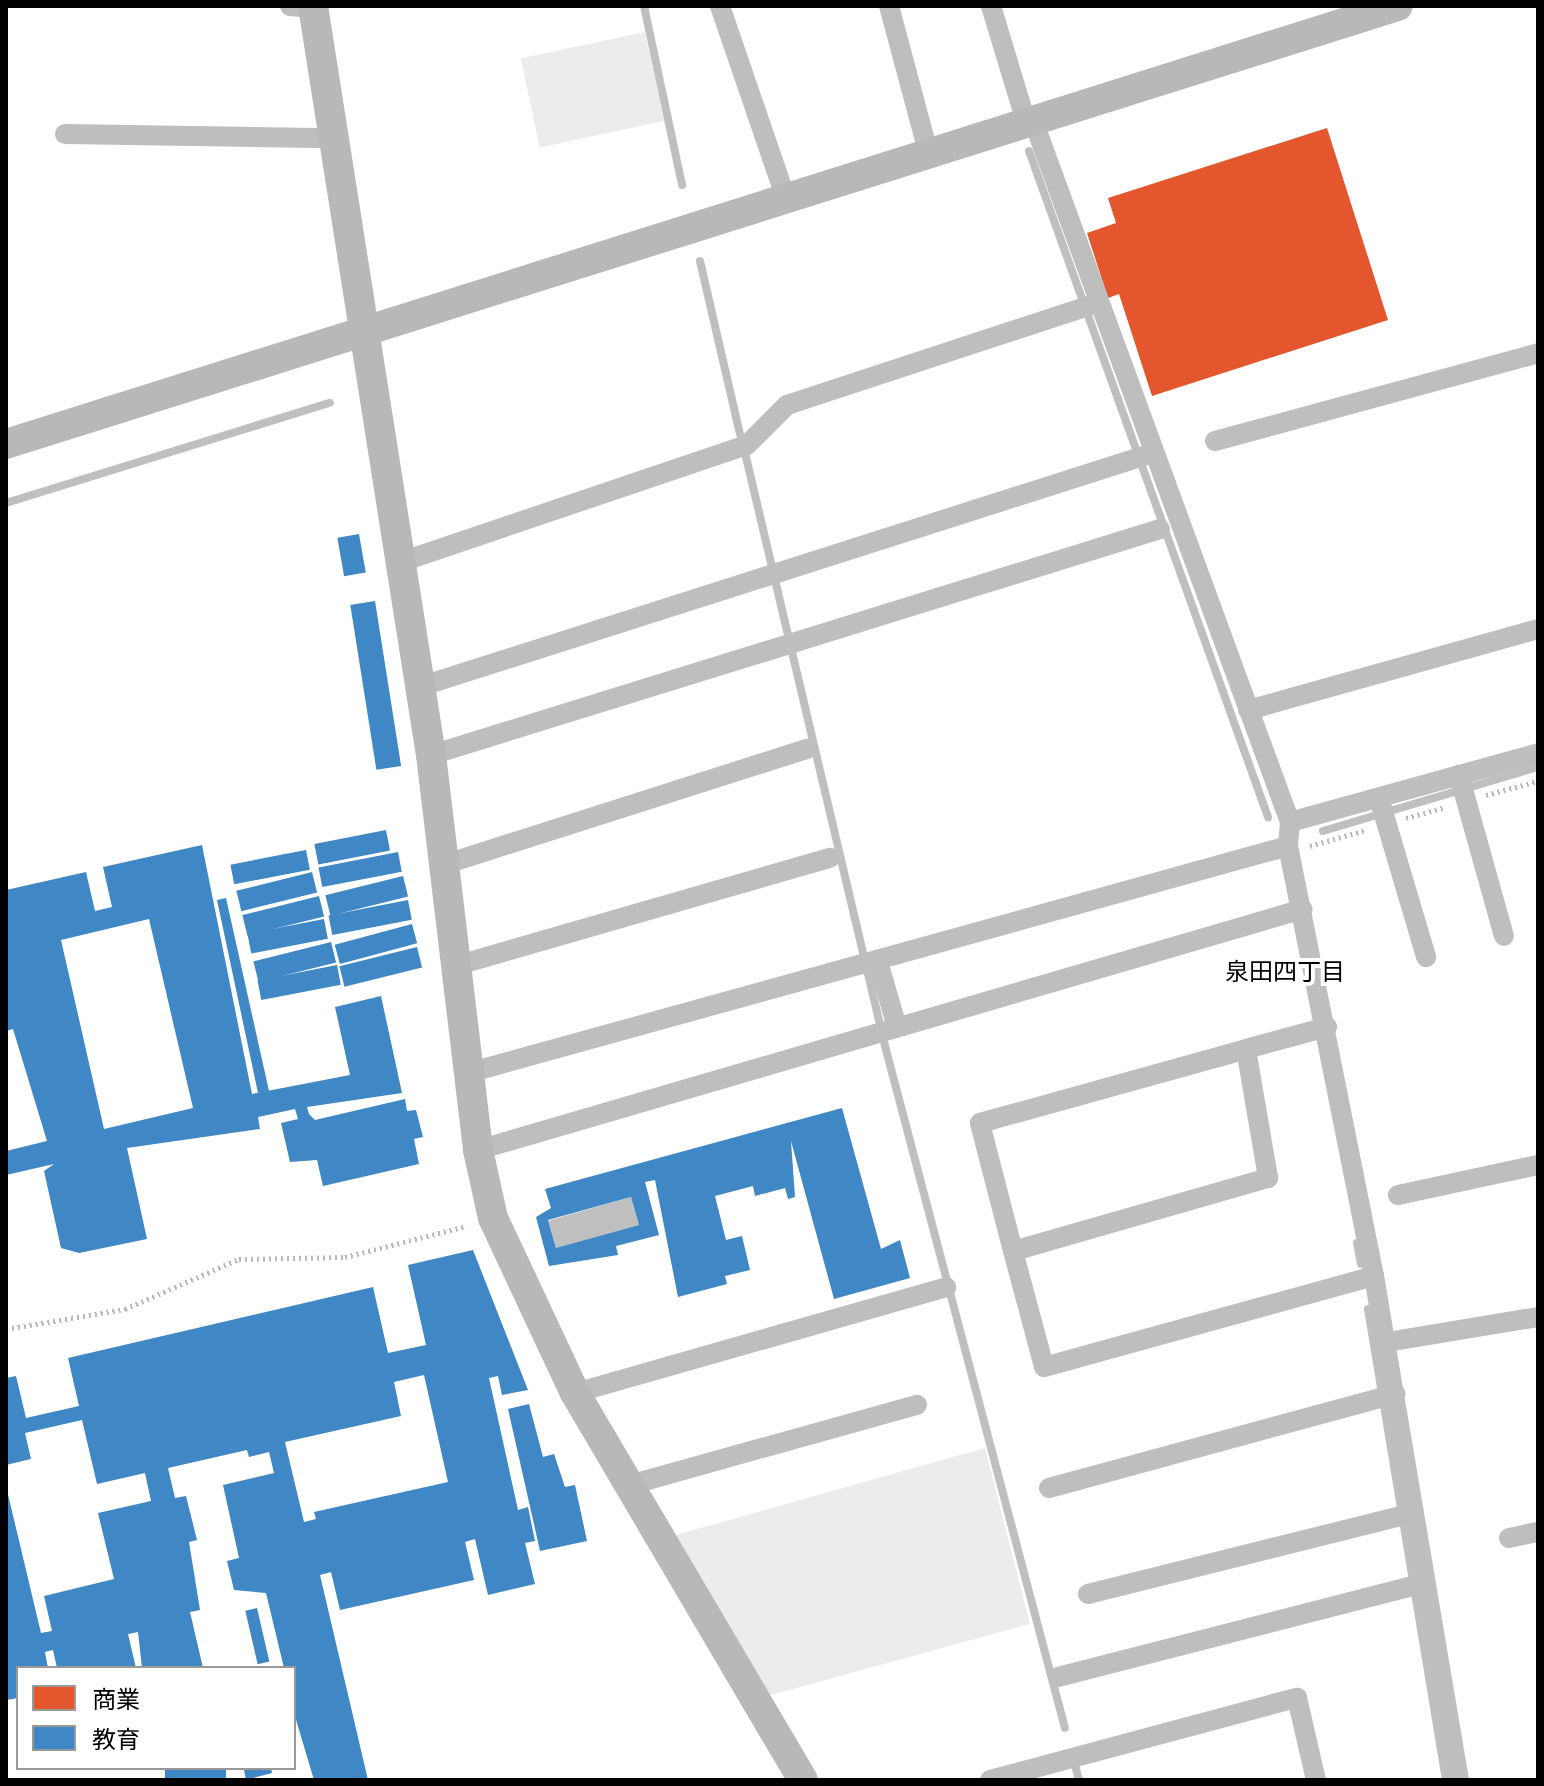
<!DOCTYPE html>
<html>
<head>
<meta charset="utf-8">
<style>
	body { margin:0 }
	#map { position:relative; width:1544px; height:1786px; overflow:hidden; background:#fff; font-family:Poppins,"Noto Sans JP",sans-serif }
	div>[style] { position:absolute }
	.green>* { inset:0; background:#ececec; transform-origin:0 0 }
	.water>* { inset:0; background:#bfbfbf; transform-origin:0 0 }
	.shops>* { inset:0; background:#e4572e }
	.schools>* { inset:0; background:#3f88c5; transform-origin:0 0 }
	.stream>* { height:8px; margin:-4px; padding:0 4px; transform-origin:4px; border-radius:4px; background:#bfbfbf }
	.path>* { height:5px; margin-top:-2.5px; transform-origin:0; background:repeating-linear-gradient(90deg,#b9b9b9 0 2px,transparent 0 6px) }
	.street>* { height:20px; margin:-10px; padding:0 10px; transform-origin:10px; border-radius:10px; background:#bebebe }
	.secondary>* { height:30px; margin:-15px; padding:0 15px; transform-origin:15px; border-radius:15px; background:#b8b8b8 }
	span { translate:-50% -50%; white-space:nowrap; text-align:center; line-height:1.15; -webkit-text-stroke:8px #fff; paint-order:stroke }
	.neighbourhood-label { font-size:24px; color:#000 }
	.frame { position:absolute; inset:0; border:8px solid #000; pointer-events:none }
	.legend { position:absolute; left:16px; top:1666px; width:280px; height:104px; box-sizing:border-box; background:#fff; border:2px solid #999; margin:0; padding:10px 14px; list-style:none; font-size:24px; color:#000 }
	.legend li { display:flex; align-items:center; gap:16px; height:40px }
	.legend b { width:40px; border:2px solid #999 }
</style>
</head>
<body>
<div id="map">
	<div class="green">
		<i style="left:645px;top:32px;width:91px;height:127px;rotate:78deg"></i>
		<i style="clip-path:polygon(985px 1448px,1030px 1624px,767px 1696px,672px 1536px)"></i>
	</div>
	<div class="water">
		<i style="left:631px;top:1197px;width:29px;height:86px;rotate:74deg"></i>
	</div>
	<div class="shops">
		<i style="clip-path:polygon(1327px 128px,1388px 320px,1152px 396px,1119px 294px,1108px 298px,1087px 233px,1116px 223px,1108px 198px)"></i>
	</div>
	<div class="schools">
		<i style="left:359px;top:534px;width:39px;height:22px;rotate:80deg"></i>
		<i style="left:375px;top:601px;width:167px;height:25px;rotate:81deg"></i>
		<i style="left:386px;top:830px;width:21px;height:73px;rotate:79deg"></i>
		<i style="clip-path:polygon(evenodd,202px 845px,252px 1094px,350px 1075px,335px 1007px,381px 996px,402px 1093px,307px 1107px,309px 1114px,315px 1120px,405px 1099px,407px 1111px,416px 1110px,423px 1137px,414px 1139px,419px 1164px,323px 1186px,317px 1160px,290px 1162px,281px 1123px,298px 1119px,295px 1109px,258px 1117px,260px 1129px,127px 1148px,147px 1239px,79px 1253px,61px 1248px,44px 1171px,54px 1164px,6px 1175px,6px 1151px,47px 1141px,13px 1029px,6px 1031px,6px 890px,86px 872px,95px 911px,112px 907px,103px 867px,202px 845px,149px 919px,193px 1108px,104px 1129px,61px 940px,149px 919px)"></i>
		<i style="left:306px;top:850px;width:20px;height:77px;rotate:79deg"></i>
		<i style="left:398px;top:852px;width:20px;height:81px;rotate:79deg"></i>
		<i style="left:312px;top:872px;width:21px;height:78px;rotate:76deg"></i>
		<i style="left:403px;top:876px;width:21px;height:80px;rotate:76deg"></i>
		<i style="left:319px;top:896px;width:21px;height:79px;rotate:76deg"></i>
		<i style="clip-path:polygon(226px 898px,269px 1091px,258px 1093px,217px 900px)"></i>
		<i style="left:408px;top:900px;width:20px;height:81px;rotate:79deg"></i>
		<i style="left:324px;top:919px;width:20px;height:78px;rotate:79deg"></i>
		<i style="left:412px;top:924px;width:20px;height:80px;rotate:75deg"></i>
		<i style="left:331px;top:942px;width:21px;height:80px;rotate:76deg"></i>
		<i style="left:417px;top:947px;width:21px;height:80px;rotate:76deg"></i>
		<i style="left:337px;top:965px;width:20px;height:81px;rotate:79deg"></i>
		<i style="clip-path:polygon(evenodd,842px 1108px,881px 1249px,900px 1240px,910px 1278px,834px 1299px,791px 1141px,795px 1197px,788px 1199px,785px 1188px,755px 1196px,753px 1186px,715px 1196px,726px 1240px,742px 1236px,750px 1270px,725px 1276px,727px 1284px,678px 1297px,655px 1180px,645px 1182px,659px 1235px,616px 1246px,618px 1255px,549px 1266px,536px 1217px,551px 1208px,545px 1189px,842px 1108px,631px 1197px,639px 1225px,556px 1248px,548px 1220px,631px 1197px)"></i>
		<i style="clip-path:polygon(evenodd,473px 1250px,528px 1390px,502px 1395px,498px 1376px,489px 1378px,518px 1510px,528px 1507px,535px 1541px,525px 1543px,535px 1584px,488px 1595px,475px 1539px,465px 1542px,474px 1580px,340px 1610px,331px 1572px,320px 1575px,368px 1780px,314px 1780px,294px 1713px,294px 1668px,284px 1668px,266px 1593px,234px 1590px,227px 1561px,239px 1558px,223px 1485px,274px 1473px,269px 1452px,249px 1457px,247px 1450px,168px 1468px,175px 1498px,186px 1496px,197px 1540px,189px 1542px,200px 1610px,190px 1612px,203px 1668px,142px 1668px,138px 1632px,128px 1634px,136px 1668px,57px 1668px,53px 1650px,45px 1652px,48px 1668px,18px 1668px,18px 1698px,6px 1700px,6px 1486px,41px 1633px,52px 1631px,44px 1596px,114px 1579px,98px 1513px,151px 1501px,145px 1473px,97px 1484px,82px 1420px,25px 1433px,31px 1459px,6px 1465px,6px 1378px,16px 1376px,26px 1418px,79px 1406px,68px 1358px,373px 1287px,388px 1353px,426px 1345px,408px 1265px,473px 1250px,424px 1375px,448px 1482px,314px 1512px,316px 1519px,304px 1522px,285px 1442px,401px 1416px,394px 1382px,424px 1375px)"></i>
		<i style="clip-path:polygon(529px 1404px,543px 1457px,554px 1454px,565px 1487px,575px 1485px,587px 1541px,540px 1551px,508px 1409px)"></i>
		<i style="left:257px;top:1608px;width:55px;height:12px;rotate:77deg"></i>
		<i style="left:165px;top:1768px;width:61px;height:12px"></i>
		<i style="clip-path:polygon(271px 1768px,272px 1773px,246px 1780px,244px 1770px)"></i>
	</div>
	<div class="stream">
		<i style="left:644px;top:6px;width:183px;rotate:78deg"></i>
		<i style="left:1029px;top:151px;width:708px;rotate:70.26deg"></i>
		<i style="left:700px;top:261px;width:178px;rotate:77deg"></i>
		<i style="left:746px;top:457px;width:605px;rotate:76.72deg"></i>
		<i style="left:885px;top:1046px;width:705px;rotate:75.22deg"></i>
		<i style="left:6px;top:503px;width:339px;rotate:-17.2deg"></i>
		<i style="left:1323px;top:831px;width:224px;rotate:-16.6deg"></i>
		<i style="left:1357px;top:1243px;width:21px;rotate:79deg"></i>
		<i style="left:1368px;top:1309px;width:477px;rotate:80.6deg"></i>
		<i style="left:1075px;top:1765px;width:16px;rotate:75deg"></i>
	</div>
	<div class="path">
		<i style="left:1486px;top:795px;width:54px;rotate:-15.1deg"></i>
		<i style="left:1406px;top:818px;width:41px;rotate:-15.4deg"></i>
		<i style="left:1310px;top:846px;width:57px;rotate:-16.2deg"></i>
		<i style="left:6px;top:1329px;width:121px;rotate:-9.5deg"></i>
		<i style="left:125px;top:1309px;width:124px;rotate:-23.7deg"></i>
		<i style="left:239px;top:1259px;width:106px;rotate:-1.1deg"></i>
		<i style="left:345px;top:1257px;width:126px;rotate:-14.3deg"></i>
	</div>
	<div class="street">
		<i style="left:290px;top:6px;width:23px;rotate:5deg"></i>
		<i style="left:720px;top:6px;width:204px;rotate:71.1deg"></i>
		<i style="left:889px;top:6px;width:154px;rotate:75deg"></i>
		<i style="left:991px;top:6px;width:124px;rotate:73.2deg"></i>
		<i style="left:1034px;top:123px;width:744px;rotate:69.89deg"></i>
		<i style="left:1290px;top:822px;width:24px;rotate:95deg"></i>
		<i style="left:1288px;top:846px;width:439px;rotate:78.7deg"></i>
		<i style="left:1374px;top:1276px;width:511px;rotate:80.43deg"></i>
		<i style="left:65px;top:134px;width:267px;rotate:0.9deg"></i>
		<i style="left:1215px;top:441px;width:335px;rotate:-15.2deg"></i>
		<i style="left:401px;top:562px;width:365px;rotate:-18.7deg"></i>
		<i style="left:747px;top:445px;width:57px;rotate:-45deg"></i>
		<i style="left:787px;top:405px;width:326px;rotate:-18.2deg"></i>
		<i style="left:419px;top:687px;width:767px;rotate:-17.68deg"></i>
		<i style="left:1248px;top:710px;width:301px;rotate:-15.6deg"></i>
		<i style="left:431px;top:755px;width:763px;rotate:-17.22deg"></i>
		<i style="left:1459px;top:775px;width:167px;rotate:74.4deg"></i>
		<i style="left:1379px;top:798px;width:166px;rotate:73.5deg"></i>
		<i style="left:1290px;top:822px;width:257px;rotate:-15.5deg"></i>
		<i style="left:443px;top:865px;width:382px;rotate:-17.7deg"></i>
		<i style="left:878px;top:962px;width:68px;rotate:73.7deg"></i>
		<i style="left:455px;top:966px;width:390px;rotate:-16.1deg"></i>
		<i style="left:1246px;top:1049px;width:131px;rotate:80.3deg"></i>
		<i style="left:1268px;top:1178px;width:265px;rotate:164deg"></i>
		<i style="left:1013px;top:1251px;width:132px;rotate:-104.5deg"></i>
		<i style="left:980px;top:1123px;width:276px;rotate:-15.5deg"></i>
		<i style="left:1246px;top:1049px;width:84px;rotate:-15.2deg"></i>
		<i style="left:468px;top:1073px;width:851px;rotate:-15.47deg"></i>
		<i style="left:478px;top:1150px;width:859px;rotate:-16.28deg"></i>
		<i style="left:1398px;top:1195px;width:143px;rotate:-12.1deg"></i>
		<i style="left:1013px;top:1251px;width:120px;rotate:75deg"></i>
		<i style="left:1044px;top:1367px;width:342px;rotate:-15.4deg"></i>
		<i style="left:1387px;top:1342px;width:153px;rotate:-9.4deg"></i>
		<i style="left:575px;top:1393px;width:386px;rotate:-15.9deg"></i>
		<i style="left:626px;top:1486px;width:302px;rotate:-15.6deg"></i>
		<i style="left:1049px;top:1488px;width:359px;rotate:-15.2deg"></i>
		<i style="left:1509px;top:1538px;width:30px;rotate:-12deg"></i>
		<i style="left:1088px;top:1594px;width:335px;rotate:-14deg"></i>
		<i style="left:1058px;top:1677px;width:378px;rotate:-14.4deg"></i>
		<i style="left:990px;top:1780px;width:318px;rotate:-15deg"></i>
		<i style="left:1297px;top:1698px;width:84px;rotate:77deg"></i>
	</div>
	<div class="secondary">
		<i style="left:313px;top:6px;width:758px;rotate:81.05deg"></i>
		<i style="left:431px;top:755px;width:398px;rotate:83.2deg"></i>
		<i style="left:478px;top:1150px;width:70px;rotate:77.6deg"></i>
		<i style="left:493px;top:1218px;width:193px;rotate:64.9deg"></i>
		<i style="left:575px;top:1393px;width:449px;rotate:59.5deg"></i>
		<i style="left:6px;top:444px;width:1459px;rotate:-17.47deg"></i>
	</div>
	<div class="neighbourhood-label">
		<span style="left:1285px;top:972px">泉田四丁目</span>
	</div>
	<div class="frame"></div>
	<ul class="legend">
	<li><b style="height:22px;background:#e4572e"></b>商業</li>
	<li><b style="height:22px;background:#3f88c5"></b>教育</li>
	</ul>
</div>
</body>
</html>
